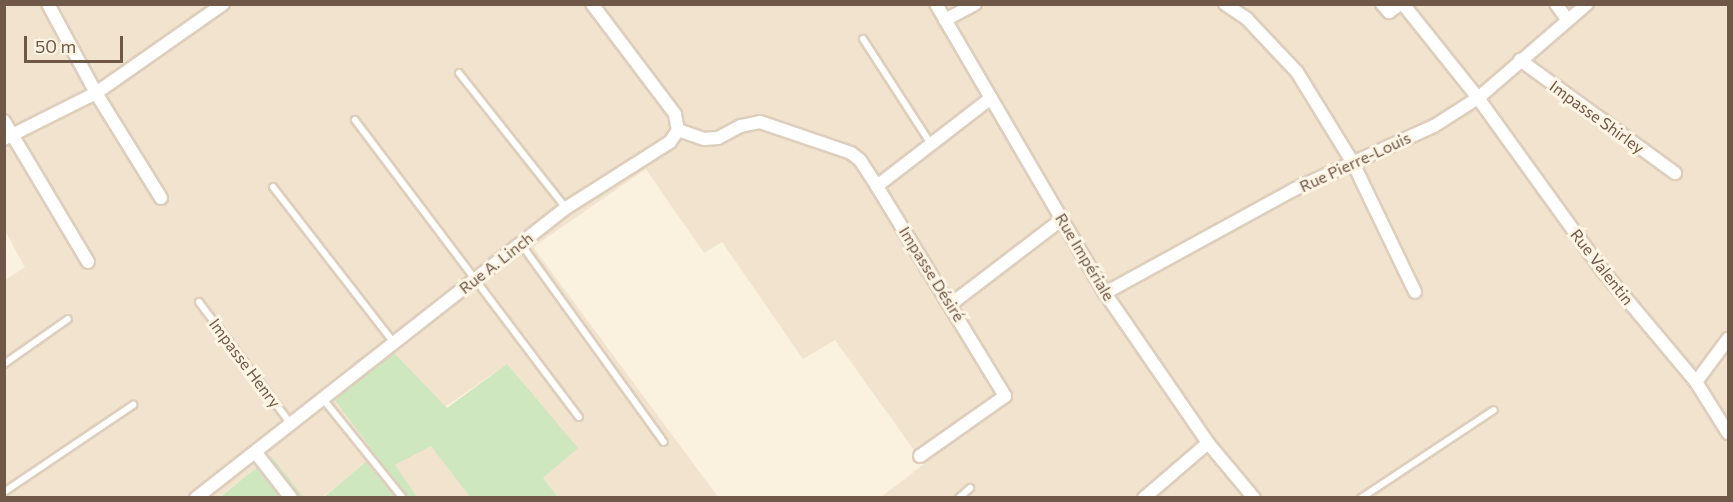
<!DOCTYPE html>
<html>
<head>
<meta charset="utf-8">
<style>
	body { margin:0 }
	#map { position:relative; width:1733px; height:502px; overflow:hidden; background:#fbf1df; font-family:Commissioner,sans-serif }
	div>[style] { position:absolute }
	.residential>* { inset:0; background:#f2e3ce }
	.green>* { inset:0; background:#cee7bf }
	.roads { filter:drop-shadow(2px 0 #decebc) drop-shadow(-2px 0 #decebc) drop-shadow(0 2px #decebc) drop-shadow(0 -2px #decebc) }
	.lane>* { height:6px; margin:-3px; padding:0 3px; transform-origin:3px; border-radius:3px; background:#fff }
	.street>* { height:12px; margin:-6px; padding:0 6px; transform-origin:6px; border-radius:6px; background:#fff }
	span { translate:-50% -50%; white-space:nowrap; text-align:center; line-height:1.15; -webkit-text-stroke:6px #fef5e5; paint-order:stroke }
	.street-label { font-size:16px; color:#705848 }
	.frame { position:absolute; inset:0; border:6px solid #705848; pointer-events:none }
	.scale { position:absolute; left:24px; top:36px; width:99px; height:27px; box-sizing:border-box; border:3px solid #705848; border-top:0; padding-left:8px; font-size:18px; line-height:21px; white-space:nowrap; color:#705848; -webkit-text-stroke:4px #fef5e5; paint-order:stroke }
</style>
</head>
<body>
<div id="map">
	<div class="residential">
		<i style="clip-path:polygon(5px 5px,1728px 5px,1728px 497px,881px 497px,924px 464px,835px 340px,803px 359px,722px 242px,704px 253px,646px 169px,533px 247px,718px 497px,558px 497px,543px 478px,506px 365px,376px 454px,323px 497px,304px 497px,271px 457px,219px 497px,5px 497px,4px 281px,25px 267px,5px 231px)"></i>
		<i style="clip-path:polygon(431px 445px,470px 497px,417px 497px,394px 465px)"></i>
	</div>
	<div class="green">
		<i style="clip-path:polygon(394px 353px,447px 408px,507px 364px,578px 448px,543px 478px,558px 497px,470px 497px,431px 446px,395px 465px,417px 497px,323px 498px,375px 454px,334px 399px)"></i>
		<i style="clip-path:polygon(271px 456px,304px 497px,219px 498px)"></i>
	</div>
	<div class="roads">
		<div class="lane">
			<i style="left:863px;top:39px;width:125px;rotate:57.1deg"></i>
			<i style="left:459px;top:73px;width:172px;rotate:51.6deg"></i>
			<i style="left:355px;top:120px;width:372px;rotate:53deg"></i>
			<i style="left:273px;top:187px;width:197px;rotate:52.2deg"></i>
			<i style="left:521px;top:244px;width:244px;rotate:54.2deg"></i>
			<i style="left:199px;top:302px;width:153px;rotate:53deg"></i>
			<i style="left:4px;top:364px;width:78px;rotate:-35.1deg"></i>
			<i style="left:323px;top:399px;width:127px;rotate:51.1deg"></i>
			<i style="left:4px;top:492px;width:156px;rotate:-34deg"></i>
			<i style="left:959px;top:498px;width:15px;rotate:-42deg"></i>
			<i style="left:1361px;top:498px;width:159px;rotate:-33.5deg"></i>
		</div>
		<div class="street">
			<i style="left:936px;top:4px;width:335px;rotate:59.7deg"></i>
			<i style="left:1105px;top:293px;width:182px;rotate:55.5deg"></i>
			<i style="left:1208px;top:443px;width:72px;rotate:50.1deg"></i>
			<i style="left:1225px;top:4px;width:27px;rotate:34deg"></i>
			<i style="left:1247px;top:19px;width:73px;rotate:46.7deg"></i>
			<i style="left:1297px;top:72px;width:107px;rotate:58.4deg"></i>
			<i style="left:1353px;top:163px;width:143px;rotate:64.3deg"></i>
			<i style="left:1382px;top:4px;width:11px;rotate:49deg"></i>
			<i style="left:1389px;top:12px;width:14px;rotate:-36deg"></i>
			<i style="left:1403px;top:4px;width:120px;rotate:51.4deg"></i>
			<i style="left:1478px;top:98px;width:213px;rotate:54.2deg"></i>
			<i style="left:1603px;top:271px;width:145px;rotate:50deg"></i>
			<i style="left:1696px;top:382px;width:60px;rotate:57.9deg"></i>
			<i style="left:1556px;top:4px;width:19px;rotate:54deg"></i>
			<i style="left:945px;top:20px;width:34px;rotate:-28deg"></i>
			<i style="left:1520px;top:60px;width:192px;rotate:36.1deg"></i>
			<i style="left:4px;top:121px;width:164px;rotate:59.2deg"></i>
			<i style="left:678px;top:130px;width:28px;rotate:19deg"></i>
			<i style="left:704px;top:139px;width:14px;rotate:-4deg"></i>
			<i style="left:718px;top:138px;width:26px;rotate:-28deg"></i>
			<i style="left:741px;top:126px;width:19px;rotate:-12deg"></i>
			<i style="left:760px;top:122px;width:96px;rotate:18.8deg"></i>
			<i style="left:851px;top:153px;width:11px;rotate:38deg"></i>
			<i style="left:860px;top:160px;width:31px;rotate:57deg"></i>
			<i style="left:4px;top:139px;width:103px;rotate:-26.6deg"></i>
			<i style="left:96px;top:93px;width:101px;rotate:-118.3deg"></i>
			<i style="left:161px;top:198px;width:123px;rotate:-121.8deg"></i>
			<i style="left:96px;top:93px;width:155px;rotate:-35deg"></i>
			<i style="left:1105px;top:293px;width:217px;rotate:-28.7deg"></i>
			<i style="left:1295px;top:189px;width:153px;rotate:-24.4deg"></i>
			<i style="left:1434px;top:126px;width:52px;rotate:-32.5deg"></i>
			<i style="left:1478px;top:98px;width:144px;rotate:-40.8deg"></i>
			<i style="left:951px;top:304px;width:140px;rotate:-37.4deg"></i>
			<i style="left:1696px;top:382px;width:54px;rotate:-53.3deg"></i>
			<i style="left:256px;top:453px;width:57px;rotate:52.1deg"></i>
			<i style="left:920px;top:456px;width:104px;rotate:-35.2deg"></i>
			<i style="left:1005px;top:396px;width:246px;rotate:-121.4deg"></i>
			<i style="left:877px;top:186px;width:144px;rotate:-37.7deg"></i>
			<i style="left:196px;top:498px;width:470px;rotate:-38.1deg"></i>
			<i style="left:566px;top:208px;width:123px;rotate:-32.4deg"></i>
			<i style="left:670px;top:142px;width:14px;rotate:-56deg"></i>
			<i style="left:678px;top:130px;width:16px;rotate:-101deg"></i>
			<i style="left:675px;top:114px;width:138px;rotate:-127deg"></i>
			<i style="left:1144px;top:498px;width:84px;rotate:-40.7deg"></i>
		</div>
	</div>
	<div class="street-label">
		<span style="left:1597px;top:117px;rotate:36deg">Impasse Shirley</span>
		<span style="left:1355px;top:162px;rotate:-25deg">Rue Pierre-Louis</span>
		<span style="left:1085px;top:257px;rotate:59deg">Rue Impériale</span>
		<span style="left:496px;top:263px;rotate:-38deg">Rue A. Linch</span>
		<span style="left:1602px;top:267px;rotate:52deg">Rue Valentin</span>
		<span style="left:932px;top:274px;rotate:58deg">Impasse Désiré</span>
		<span style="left:245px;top:363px;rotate:53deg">Impasse Henry</span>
	</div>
	<div class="frame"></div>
	<div class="scale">50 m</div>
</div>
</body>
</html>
